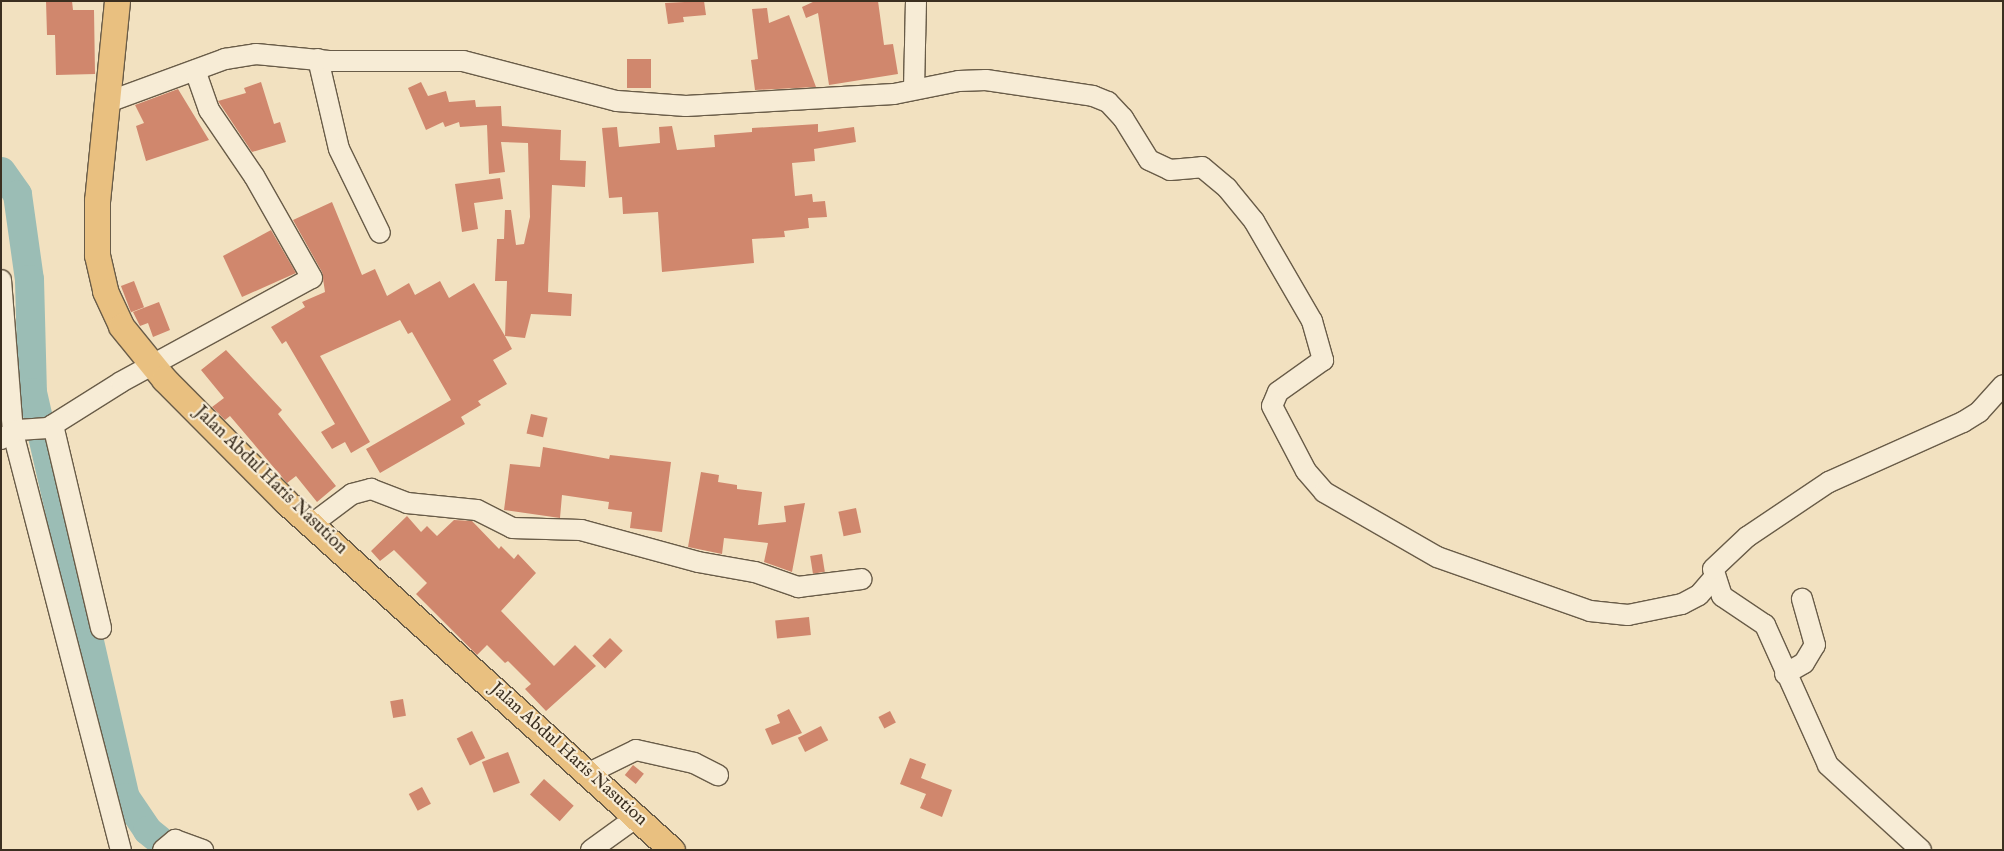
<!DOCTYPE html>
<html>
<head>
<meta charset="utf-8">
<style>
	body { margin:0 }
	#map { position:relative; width:2004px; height:851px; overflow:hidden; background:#f2e1c0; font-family:"IM FELL English",serif }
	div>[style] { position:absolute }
	.river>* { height:29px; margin:-14.5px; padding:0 14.5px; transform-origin:14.5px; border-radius:14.5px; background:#9bbdb5 }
	.building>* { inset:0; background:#d0876d; transform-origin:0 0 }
	.roads { filter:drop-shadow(1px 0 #695c48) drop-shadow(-1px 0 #695c48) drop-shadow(0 1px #695c48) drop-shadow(0 -1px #695c48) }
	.minor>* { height:20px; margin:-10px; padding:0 10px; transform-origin:10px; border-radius:10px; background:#f7ecd6 }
	.major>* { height:25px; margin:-12.5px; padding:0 12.5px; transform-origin:12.5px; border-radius:12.5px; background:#e9c080 }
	span { translate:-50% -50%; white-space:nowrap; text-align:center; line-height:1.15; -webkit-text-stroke:4.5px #f7ecd6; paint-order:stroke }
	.street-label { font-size:18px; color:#3b2f20 }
	.frame { position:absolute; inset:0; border:2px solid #3b2f20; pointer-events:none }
</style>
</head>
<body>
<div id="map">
	<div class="river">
		<i style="left:1px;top:171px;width:28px;rotate:55deg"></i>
		<i style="left:17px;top:194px;width:86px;rotate:82deg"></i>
		<i style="left:29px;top:279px;width:113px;rotate:88.5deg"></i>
		<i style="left:32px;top:392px;width:416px;rotate:77.1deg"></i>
		<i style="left:125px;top:797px;width:40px;rotate:56deg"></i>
		<i style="left:147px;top:830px;width:32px;rotate:39deg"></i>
	</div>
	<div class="building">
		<i style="clip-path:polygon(46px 1px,72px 1px,73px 10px,94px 10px,95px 74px,56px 75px,55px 35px,47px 35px)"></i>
		<i style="clip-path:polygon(704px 1px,706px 15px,683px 17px,684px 22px,668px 24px,665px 3px)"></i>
		<i style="clip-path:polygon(815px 1px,878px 1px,884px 45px,893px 44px,898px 74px,829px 85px,818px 13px,806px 18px,802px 7px)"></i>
		<i style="clip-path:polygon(767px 8px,769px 23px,789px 15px,816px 87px,755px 90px,751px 60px,758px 59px,752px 9px)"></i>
		<i style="left:627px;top:59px;width:24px;height:29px"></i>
		<i style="clip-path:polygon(261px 82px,274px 124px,280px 122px,286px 142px,252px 152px,218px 101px,246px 93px,244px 88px)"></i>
		<i style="clip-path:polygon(421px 82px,428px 96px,446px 91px,449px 102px,475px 100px,476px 107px,501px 106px,502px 126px,561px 130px,560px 160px,586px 161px,585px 187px,552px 185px,548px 292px,572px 294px,571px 316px,531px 314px,525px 338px,505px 336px,512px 349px,493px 360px,507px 384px,478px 401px,481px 405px,461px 417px,465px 424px,380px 473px,366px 449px,451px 400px,412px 332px,408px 334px,400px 320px,320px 356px,370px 442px,351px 453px,345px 442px,332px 449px,321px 432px,335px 424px,286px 341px,282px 344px,271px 327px,305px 307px,302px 302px,325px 292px,322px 272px,293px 220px,332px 202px,362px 275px,375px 269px,387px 296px,409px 283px,415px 295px,440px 281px,449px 298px,474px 283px,505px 336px,507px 281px,495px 281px,497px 239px,504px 239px,505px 210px,511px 210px,516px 245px,524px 244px,530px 217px,528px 143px,501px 142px,505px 172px,489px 174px,487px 125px,460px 127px,459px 122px,445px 127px,443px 122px,426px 130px,408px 88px)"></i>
		<i style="clip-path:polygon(178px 89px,209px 140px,146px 161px,136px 126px,144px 123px,135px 105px)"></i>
		<i style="clip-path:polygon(818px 124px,818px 132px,854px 127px,856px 142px,814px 149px,815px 161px,792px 163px,795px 196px,812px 194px,813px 202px,825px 201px,827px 217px,808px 218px,809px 228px,784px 231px,785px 237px,752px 239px,754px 263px,662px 272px,658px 212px,623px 214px,622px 197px,609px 198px,602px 128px,617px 127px,619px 147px,660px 143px,659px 127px,672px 126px,677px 150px,715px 147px,714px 135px,752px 132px,752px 128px)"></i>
		<i style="clip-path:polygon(500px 178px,503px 199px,474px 203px,478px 229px,462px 232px,455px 184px)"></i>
		<i style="clip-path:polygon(271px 230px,296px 273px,242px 297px,223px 256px)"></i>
		<i style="left:134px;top:281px;width:28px;height:14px;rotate:69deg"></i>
		<i style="clip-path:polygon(159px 302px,170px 330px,153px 337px,148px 323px,140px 326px,133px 312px)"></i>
		<i style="clip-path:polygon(226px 350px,282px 410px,278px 414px,336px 486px,317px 502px,296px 476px,287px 483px,230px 416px,225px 420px,212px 407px,224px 398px,201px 370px)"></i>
		<i style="left:531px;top:414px;width:17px;height:20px;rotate:13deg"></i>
		<i style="clip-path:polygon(543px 447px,609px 459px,610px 455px,671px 462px,662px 532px,630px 528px,632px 512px,608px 509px,609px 502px,562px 495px,560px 518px,504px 510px,510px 464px,540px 467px)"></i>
		<i style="clip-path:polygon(701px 472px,719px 475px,718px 482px,737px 485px,737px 489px,762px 492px,758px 525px,786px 522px,784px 506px,805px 503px,792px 572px,764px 562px,768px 543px,724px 538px,722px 554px,688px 547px)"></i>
		<i style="left:856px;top:508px;width:25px;height:18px;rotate:78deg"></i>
		<i style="clip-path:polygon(407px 516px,421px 532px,427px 526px,437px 536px,454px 520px,472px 521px,499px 549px,501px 546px,514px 559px,518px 554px,536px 573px,501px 611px,554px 666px,575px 645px,596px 666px,546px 711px,525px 689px,531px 684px,508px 661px,505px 663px,487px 645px,477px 655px,416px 594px,427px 583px,394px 550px,380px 561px,371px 551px)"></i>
		<i style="left:822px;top:554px;width:18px;height:12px;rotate:81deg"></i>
		<i style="left:809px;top:617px;width:18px;height:34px;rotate:84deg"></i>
		<i style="left:610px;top:638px;width:18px;height:25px;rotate:45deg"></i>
		<i style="left:403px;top:699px;width:17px;height:13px;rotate:80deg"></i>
		<i style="clip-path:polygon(789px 709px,802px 733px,772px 745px,765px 729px,780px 723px,777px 715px)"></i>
		<i style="left:890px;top:711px;width:13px;height:13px;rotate:63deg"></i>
		<i style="left:821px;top:726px;width:16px;height:26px;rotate:63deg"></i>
		<i style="left:472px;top:731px;width:30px;height:17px;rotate:64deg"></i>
		<i style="left:508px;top:752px;width:33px;height:28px;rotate:69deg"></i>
		<i style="clip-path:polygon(910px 758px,926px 764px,921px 778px,952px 790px,942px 817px,920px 808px,926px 794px,900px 784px)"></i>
		<i style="left:633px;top:765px;width:14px;height:13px;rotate:39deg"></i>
		<i style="left:544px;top:779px;width:40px;height:21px;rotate:42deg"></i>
		<i style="left:422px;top:787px;width:19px;height:15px;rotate:62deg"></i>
	</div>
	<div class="roads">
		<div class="minor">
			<i style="left:318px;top:59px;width:92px;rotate:76.9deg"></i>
			<i style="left:339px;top:149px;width:93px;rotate:64deg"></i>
			<i style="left:914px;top:89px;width:88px;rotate:-88.7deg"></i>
			<i style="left:108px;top:102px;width:125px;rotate:-20.2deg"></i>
			<i style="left:225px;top:59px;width:31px;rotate:-9deg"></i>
			<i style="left:256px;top:54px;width:73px;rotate:5.5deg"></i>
			<i style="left:329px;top:61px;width:134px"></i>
			<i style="left:463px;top:61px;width:159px;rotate:14.6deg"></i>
			<i style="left:617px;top:101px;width:69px;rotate:4.1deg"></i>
			<i style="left:686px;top:106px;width:208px;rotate:-3.3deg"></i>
			<i style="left:894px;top:94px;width:66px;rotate:-11.3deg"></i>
			<i style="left:959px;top:81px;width:27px;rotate:-2deg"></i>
			<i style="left:986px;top:80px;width:108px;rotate:8.5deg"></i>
			<i style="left:1093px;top:96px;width:16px;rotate:22deg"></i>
			<i style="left:1108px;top:102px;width:22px;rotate:47deg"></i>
			<i style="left:1123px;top:118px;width:49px;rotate:58.2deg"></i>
			<i style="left:1149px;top:160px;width:23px;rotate:25deg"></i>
			<i style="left:1170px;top:170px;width:32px;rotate:-5deg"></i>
			<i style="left:1202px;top:167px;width:33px;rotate:40deg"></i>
			<i style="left:1227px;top:188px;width:43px;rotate:50.7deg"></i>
			<i style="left:1254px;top:221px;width:116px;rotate:59.9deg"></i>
			<i style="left:1312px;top:321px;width:41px;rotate:74.2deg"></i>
			<i style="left:1323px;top:360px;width:55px;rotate:144.6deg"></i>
			<i style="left:1278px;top:392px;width:15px;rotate:113deg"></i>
			<i style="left:1272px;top:406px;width:73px;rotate:62.4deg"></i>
			<i style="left:1306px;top:471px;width:28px;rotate:49deg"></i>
			<i style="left:1324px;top:492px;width:130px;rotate:29.9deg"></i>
			<i style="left:1437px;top:557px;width:162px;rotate:19.4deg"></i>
			<i style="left:1590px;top:611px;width:38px;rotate:6deg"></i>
			<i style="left:1628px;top:615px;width:55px;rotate:-11.5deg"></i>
			<i style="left:1682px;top:604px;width:19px;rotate:-28deg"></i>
			<i style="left:1699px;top:595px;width:23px;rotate:-49deg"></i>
			<i style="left:1px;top:280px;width:153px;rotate:85.5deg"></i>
			<i style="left:13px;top:433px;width:431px;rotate:75.5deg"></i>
			<i style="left:53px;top:425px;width:209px;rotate:76.7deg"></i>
			<i style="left:1px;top:439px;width:19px;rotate:-28deg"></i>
			<i style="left:18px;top:430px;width:30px;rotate:-4deg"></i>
			<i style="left:48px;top:428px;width:86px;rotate:-32.2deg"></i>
			<i style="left:121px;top:382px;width:217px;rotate:-28.6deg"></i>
			<i style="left:312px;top:278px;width:117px;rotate:-119.6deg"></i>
			<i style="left:254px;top:176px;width:80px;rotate:-124.3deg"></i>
			<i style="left:209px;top:110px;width:42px;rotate:-109.3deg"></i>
			<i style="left:312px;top:524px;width:50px;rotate:-36.9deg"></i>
			<i style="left:352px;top:494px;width:20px;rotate:-15deg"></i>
			<i style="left:371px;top:489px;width:39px;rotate:21deg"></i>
			<i style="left:407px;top:503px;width:70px;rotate:5.7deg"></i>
			<i style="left:477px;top:510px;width:39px;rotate:27deg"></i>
			<i style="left:512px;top:528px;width:69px;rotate:1.7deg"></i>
			<i style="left:581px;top:530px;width:121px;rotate:15.3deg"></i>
			<i style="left:698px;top:562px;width:58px;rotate:10deg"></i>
			<i style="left:755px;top:572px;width:46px;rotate:19.2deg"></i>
			<i style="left:798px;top:587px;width:64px;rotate:-7.1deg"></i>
			<i style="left:1785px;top:674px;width:22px;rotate:-30deg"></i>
			<i style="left:1804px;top:663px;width:21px;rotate:-59deg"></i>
			<i style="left:1815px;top:645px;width:48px;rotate:-105.8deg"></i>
			<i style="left:589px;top:773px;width:52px;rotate:-26.1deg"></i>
			<i style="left:636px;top:750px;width:59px;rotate:12.6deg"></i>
			<i style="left:694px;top:763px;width:27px;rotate:27deg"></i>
			<i style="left:163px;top:850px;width:16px;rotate:-40deg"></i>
			<i style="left:175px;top:840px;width:30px;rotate:20deg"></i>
			<i style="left:591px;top:850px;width:57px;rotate:-35.7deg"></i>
			<i style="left:1921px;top:850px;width:126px;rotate:-137.6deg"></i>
			<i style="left:1828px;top:765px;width:154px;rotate:-114.2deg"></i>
			<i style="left:1765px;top:625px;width:52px;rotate:-146deg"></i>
			<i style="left:1722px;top:596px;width:28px;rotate:-108deg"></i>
			<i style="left:1713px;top:569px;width:47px;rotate:-43.3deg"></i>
			<i style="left:1747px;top:537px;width:99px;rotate:-33.9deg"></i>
			<i style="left:1829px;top:482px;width:147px;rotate:-24.1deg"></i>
			<i style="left:1963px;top:422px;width:19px;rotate:-32deg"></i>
			<i style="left:1979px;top:412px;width:36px;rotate:-48deg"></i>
		</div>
		<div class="major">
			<i style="left:117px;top:1px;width:200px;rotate:95.7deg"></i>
			<i style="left:97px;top:200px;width:55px;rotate:90deg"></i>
			<i style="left:97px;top:255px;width:37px;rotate:77deg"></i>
			<i style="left:105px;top:291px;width:38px;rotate:65deg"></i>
			<i style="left:121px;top:326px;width:68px;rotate:50.9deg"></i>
			<i style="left:164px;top:379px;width:172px;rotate:45.2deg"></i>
			<i style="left:285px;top:501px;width:521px;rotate:42.04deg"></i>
		</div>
	</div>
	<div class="street-label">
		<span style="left:270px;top:481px;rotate:44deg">Jalan Abdul Haris Nasution</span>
		<span style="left:568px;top:755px;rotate:42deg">Jalan Abdul Haris Nasution</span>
	</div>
	<div class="frame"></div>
</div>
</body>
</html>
